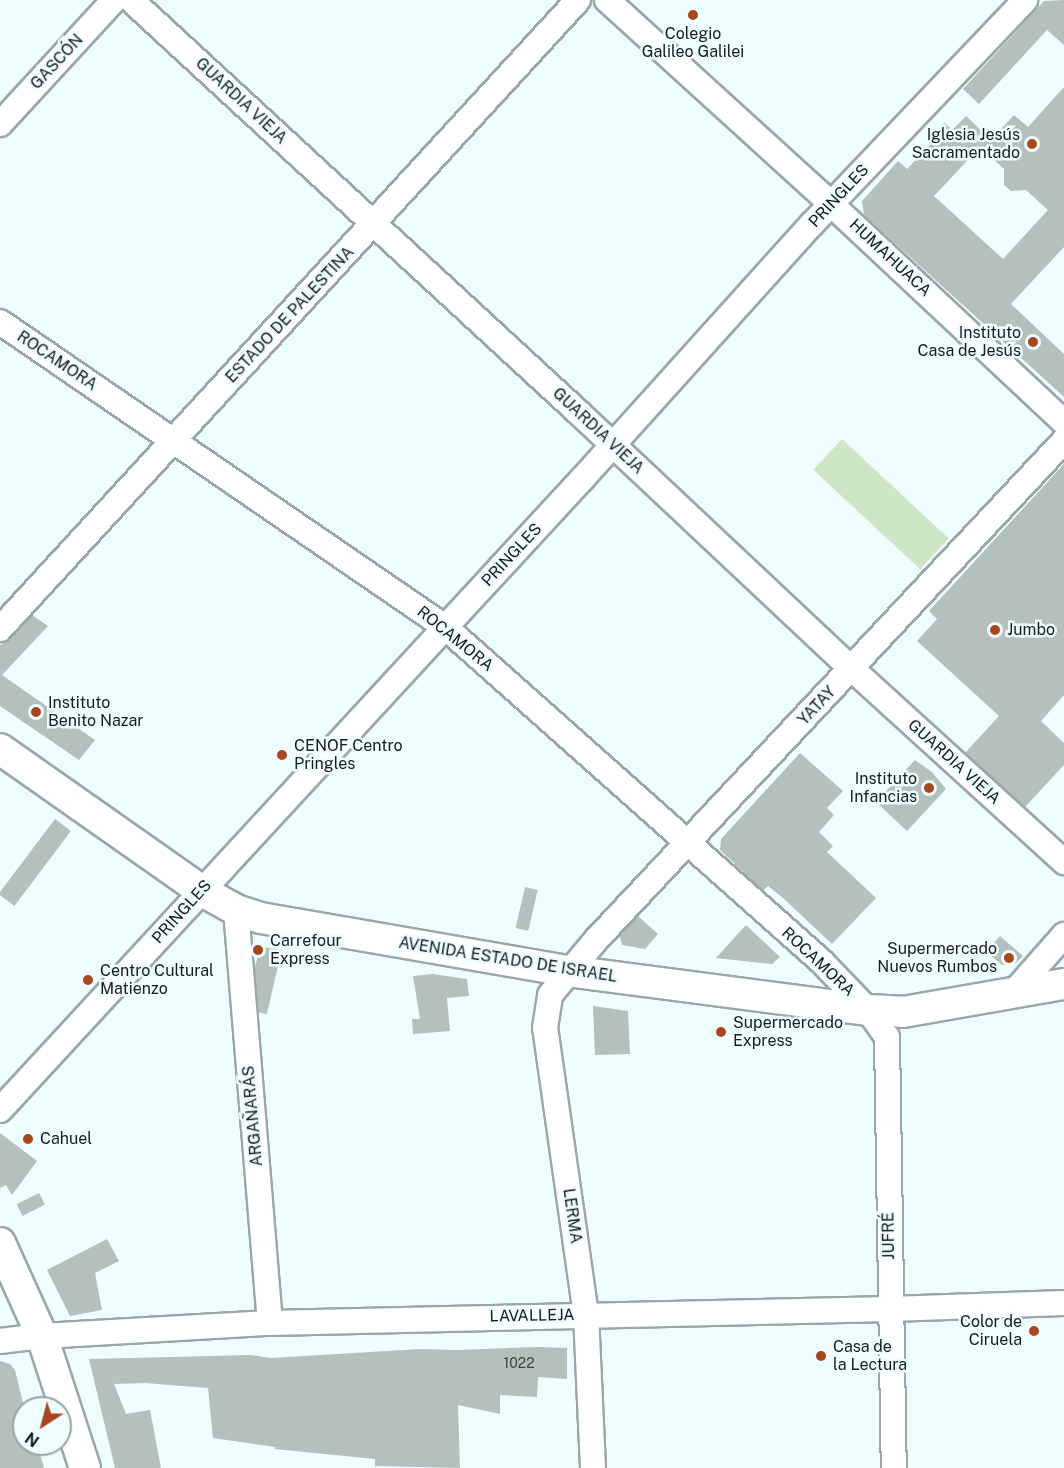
<!DOCTYPE html>
<html>
<head>
<meta charset="utf-8">
<style>
	body { margin:0 }
	#map { position:relative; width:1064px; height:1468px; overflow:hidden; background:#eefdfe; font-family:"Public Sans",sans-serif }
	div>[style] { position:absolute }
	.green>* { inset:0; background:#cee6c6; transform-origin:0 0 }
	.building>* { inset:0; background:#b3c0bb; transform-origin:0 0 }
	.roads { filter:drop-shadow(2px 0 #99a7a8) drop-shadow(-2px 0 #99a7a8) drop-shadow(0 2px #99a7a8) drop-shadow(0 -2px #99a7a8) }
	.minor>* { height:24px; margin:-12px; padding:0 12px; transform-origin:12px; border-radius:12px; background:#fff }
	.major>* { height:30px; margin:-15px; padding:0 15px; transform-origin:15px; border-radius:15px; background:#fff }
	.dots>* { width:16px; height:16px; translate:-50% -50%; box-sizing:border-box; border:3px solid #eefdfe; border-radius:50% }
	span { translate:-50% -50%; white-space:nowrap; text-align:center; line-height:1.15; -webkit-text-stroke:5px #eefdfe; paint-order:stroke }
	.number-label { font-size:14px; color:#3e4544 }
	.number-label span { -webkit-text-stroke-width:0 }
	.poi-label { font-size:16px; color:#171c1c }
	.right { translate:-100% -50%; text-align:right }
	.left { translate:0 -50%; text-align:left }
	.street-label { font-size:16px; color:#171c1c }
	.north { position:absolute; left:12px; top:1396px; width:60px; height:60px; box-sizing:border-box; background:#eefdfe; border:2px solid #98a3a4; border-radius:50%; rotate:216deg; font-size:16px; font-weight:700; line-height:24px; text-align:center; color:#171c1c }
	.north::after { content:''; display:block; margin:auto; width:21px; height:27px; background:#ab451c; clip-path:polygon(50% 0,100% 100%,50% 72%,0 100%) }
</style>
</head>
<body>
<div id="map">
	<div class="green">
		<i style="left:842px;top:439px;width:146px;height:42px;rotate:43deg"></i>
	</div>
	<div class="building">
		<i style="clip-path:polygon(1064px 0,1064px 45px,1047px 30px,979px 104px,963px 89px,1044px 1px)"></i>
		<i style="clip-path:polygon(evenodd,1064px 87px,1064px 247px,1011px 304px,1064px 354px,1064px 397px,864px 215px,862px 201px,898px 161px,907px 169px,936px 139px,933px 136px,945px 123px,952px 130px,966px 116px,991px 140px,1014px 115px,1028px 127px,1064px 87px,980px 147px,1004px 169px,1004px 185px,1011px 191px,1026px 190px,1048px 210px,1003px 259px,934px 196px,980px 147px)"></i>
		<i style="clip-path:polygon(1064px 464px,1064px 695px,1041px 721px,1064px 743px,1064px 765px,1025px 807px,965px 753px,999px 716px,917px 641px,937px 619px,929px 611px)"></i>
		<i style="clip-path:polygon(32px 615px,48px 626px,2px 675px,95px 740px,79px 760px,0 706px,0 645px,10px 639px)"></i>
		<i style="clip-path:polygon(800px 753px,843px 791px,827px 808px,834px 815px,819px 832px,833px 846px,827px 852px,876px 898px,832px 944px,783px 898px,768px 886px,763px 891px,720px 850px,721px 839px)"></i>
		<i style="clip-path:polygon(915px 760px,932px 772px,946px 789px,907px 831px,876px 802px)"></i>
		<i style="left:55px;top:819px;width:20px;height:94px;rotate:37deg"></i>
		<i style="left:525px;top:887px;width:13px;height:42px;rotate:13deg"></i>
		<i style="clip-path:polygon(638px 916px,658px 934px,645px 949px,622px 945px,620px 936px)"></i>
		<i style="clip-path:polygon(746px 925px,780px 957px,772px 964px,716px 958px)"></i>
		<i style="clip-path:polygon(1000px 936px,1023px 956px,1016px 963px,1002px 965px,986px 952px)"></i>
		<i style="left:260px;top:946px;width:22px;height:65px;rotate:13deg"></i>
		<i style="clip-path:polygon(433px 974px,467px 979px,469px 996px,447px 998px,450px 1031px,413px 1034px,412px 1019px,420px 1019px,413px 976px)"></i>
		<i style="clip-path:polygon(593px 1006px,628px 1011px,630px 1054px,595px 1055px)"></i>
		<i style="clip-path:polygon(0 1133px,37px 1161px,12px 1195px,6px 1185px,0 1188px)"></i>
		<i style="left:39px;top:1193px;width:13px;height:25px;rotate:63deg"></i>
		<i style="clip-path:polygon(107px 1239px,119px 1261px,95px 1273px,102px 1310px,70px 1316px,47px 1270px)"></i>
		<i style="clip-path:polygon(538px 1347px,567px 1348px,567px 1379px,538px 1377px,537px 1397px,500px 1395px,500px 1414px,458px 1405px,460px 1468px,375px 1466px,375px 1459px,275px 1449px,275px 1447px,213px 1438px,208px 1388px,145px 1383px,114px 1384px,126px 1414px,150px 1410px,161px 1468px,115px 1468px,89px 1359px,250px 1355px,271px 1358px,420px 1349px,457px 1350px)"></i>
		<i style="clip-path:polygon(0 1361px,10px 1364px,15px 1370px,24px 1407px,24px 1444px,37px 1444px,44px 1468px,0 1468px)"></i>
	</div>
	<div class="roads">
		<div class="minor">
			<i style="left:131px;top:0;width:609px;rotate:42.67deg"></i>
			<i style="left:579px;top:413px;width:374px;rotate:43.2deg"></i>
			<i style="left:852px;top:669px;width:287px;rotate:42.3deg"></i>
			<i style="left:607px;top:0;width:303px;rotate:42.3deg"></i>
			<i style="left:831px;top:204px;width:319px;rotate:43.1deg"></i>
			<i style="left:0;top:124px;width:168px;rotate:-47.4deg"></i>
			<i style="left:0;top:322px;width:539px;rotate:34.43deg"></i>
			<i style="left:445px;top:627px;width:504px;rotate:41.62deg"></i>
			<i style="left:822px;top:962px;width:66px;rotate:46.2deg"></i>
			<i style="left:868px;top:1010px;width:33px;rotate:55deg"></i>
			<i style="left:887px;top:1037px;width:431px;rotate:89.1deg"></i>
			<i style="left:0;top:629px;width:854px;rotate:-47.42deg"></i>
			<i style="left:236px;top:910px;width:414px;rotate:85.3deg"></i>
			<i style="left:1014px;top:992px;width:76px;rotate:-48.7deg"></i>
			<i style="left:0;top:1110px;width:860px;rotate:-47.31deg"></i>
			<i style="left:583px;top:478px;width:342px;rotate:-48deg"></i>
			<i style="left:812px;top:224px;width:309px;rotate:-46.4deg"></i>
			<i style="left:0;top:1341px;width:42px;rotate:-6.8deg"></i>
			<i style="left:42px;top:1336px;width:228px;rotate:-3.3deg"></i>
			<i style="left:270px;top:1323px;width:620px;rotate:-1.29deg"></i>
			<i style="left:890px;top:1309px;width:174px;rotate:-2deg"></i>
			<i style="left:593px;top:1468px;width:153px;rotate:-92.6deg"></i>
			<i style="left:586px;top:1315px;width:290px;rotate:-98.1deg"></i>
			<i style="left:545px;top:1028px;width:33px;rotate:-81deg"></i>
			<i style="left:550px;top:995px;width:72px;rotate:-50.1deg"></i>
			<i style="left:596px;top:940px;width:684px;rotate:-46.84deg"></i>
		</div>
		<div class="major">
			<i style="left:0;top:749px;width:247px;rotate:35.1deg"></i>
			<i style="left:202px;top:891px;width:39px;rotate:29deg"></i>
			<i style="left:236px;top:910px;width:26px;rotate:18deg"></i>
			<i style="left:261px;top:918px;width:312px;rotate:9.8deg"></i>
			<i style="left:568px;top:971px;width:303px;rotate:7.4deg"></i>
			<i style="left:868px;top:1010px;width:35px;rotate:3deg"></i>
			<i style="left:903px;top:1012px;width:163px;rotate:-9.9deg"></i>
			<i style="left:0;top:1243px;width:102px;rotate:65.7deg"></i>
			<i style="left:42px;top:1336px;width:139px;rotate:72deg"></i>
		</div>
	</div>
	<div class="dots">
		<i style="left:693px;top:15px;background:#ab451c"></i>
		<i style="left:1032px;top:144px;background:#ab451c"></i>
		<i style="left:1033px;top:342px;background:#ab451c"></i>
		<i style="left:995px;top:630px;background:#ab451c"></i>
		<i style="left:36px;top:712px;background:#ab451c"></i>
		<i style="left:282px;top:755px;background:#ab451c"></i>
		<i style="left:929px;top:788px;background:#ab451c"></i>
		<i style="left:258px;top:950px;background:#ab451c"></i>
		<i style="left:1009px;top:958px;background:#ab451c"></i>
		<i style="left:88px;top:980px;background:#ab451c"></i>
		<i style="left:721px;top:1032px;background:#ab451c"></i>
		<i style="left:28px;top:1139px;background:#ab451c"></i>
		<i style="left:1034px;top:1331px;background:#ab451c"></i>
		<i style="left:821px;top:1356px;background:#ab451c"></i>
	</div>
	<div class="number-label">
		<span style="left:519px;top:1363px">1022</span>
	</div>
	<div class="poi-label">
		<span style="left:693px;top:43px">Colegio<br>Galileo Galilei</span>
		<span class="right" style="left:1020px;top:144px">Iglesia Jesús<br>Sacramentado</span>
		<span class="right" style="left:1021px;top:342px">Instituto<br>Casa de Jesús</span>
		<span class="left" style="left:1007px;top:630px">Jumbo</span>
		<span class="left" style="left:48px;top:712px">Instituto<br>Benito Nazar</span>
		<span class="left" style="left:294px;top:755px">CENOF Centro<br>Pringles</span>
		<span class="right" style="left:917px;top:788px">Instituto<br>Infancias</span>
		<span class="left" style="left:270px;top:950px">Carrefour<br>Express</span>
		<span class="right" style="left:997px;top:958px">Supermercado<br>Nuevos Rumbos</span>
		<span class="left" style="left:100px;top:980px">Centro Cultural<br>Matienzo</span>
		<span class="left" style="left:733px;top:1032px">Supermercado<br>Express</span>
		<span class="left" style="left:40px;top:1139px">Cahuel</span>
		<span class="right" style="left:1022px;top:1331px">Color de<br>Ciruela</span>
		<span class="left" style="left:833px;top:1356px">Casa de<br>la Lectura</span>
	</div>
	<div class="street-label">
		<span style="left:57px;top:62px;rotate:-47deg">GASCÓN</span>
		<span style="left:241px;top:101px;rotate:43deg">GUARDIA VIEJA</span>
		<span style="left:839px;top:196px;rotate:-47deg">PRINGLES</span>
		<span style="left:890px;top:258px;rotate:43deg">HUMAHUACA</span>
		<span style="left:290px;top:315px;rotate:-47deg">ESTADO DE PALESTINA</span>
		<span style="left:57px;top:361px;rotate:34deg">ROCAMORA</span>
		<span style="left:598px;top:431px;rotate:43deg">GUARDIA VIEJA</span>
		<span style="left:512px;top:555px;rotate:-47deg">PRINGLES</span>
		<span style="left:455px;top:639px;rotate:39deg">ROCAMORA</span>
		<span style="left:817px;top:706px;rotate:-47deg">YATAY</span>
		<span style="left:954px;top:762px;rotate:42deg">GUARDIA VIEJA</span>
		<span style="left:182px;top:912px;rotate:-48deg">PRINGLES</span>
		<span style="left:508px;top:960px;rotate:9deg">AVENIDA ESTADO DE ISRAEL</span>
		<span style="left:818px;top:962px;rotate:43deg">ROCAMORA</span>
		<span style="left:253px;top:1116px;rotate:-95deg">ARGAÑARÁS</span>
		<span style="left:572px;top:1216px;rotate:82deg">LERMA</span>
		<span style="left:889px;top:1236px;rotate:-91deg">JUFRÉ</span>
		<span style="left:532px;top:1316px;rotate:-1deg">LAVALLEJA</span>
	</div>
	<div class="north">N</div>
</div>
</body>
</html>
